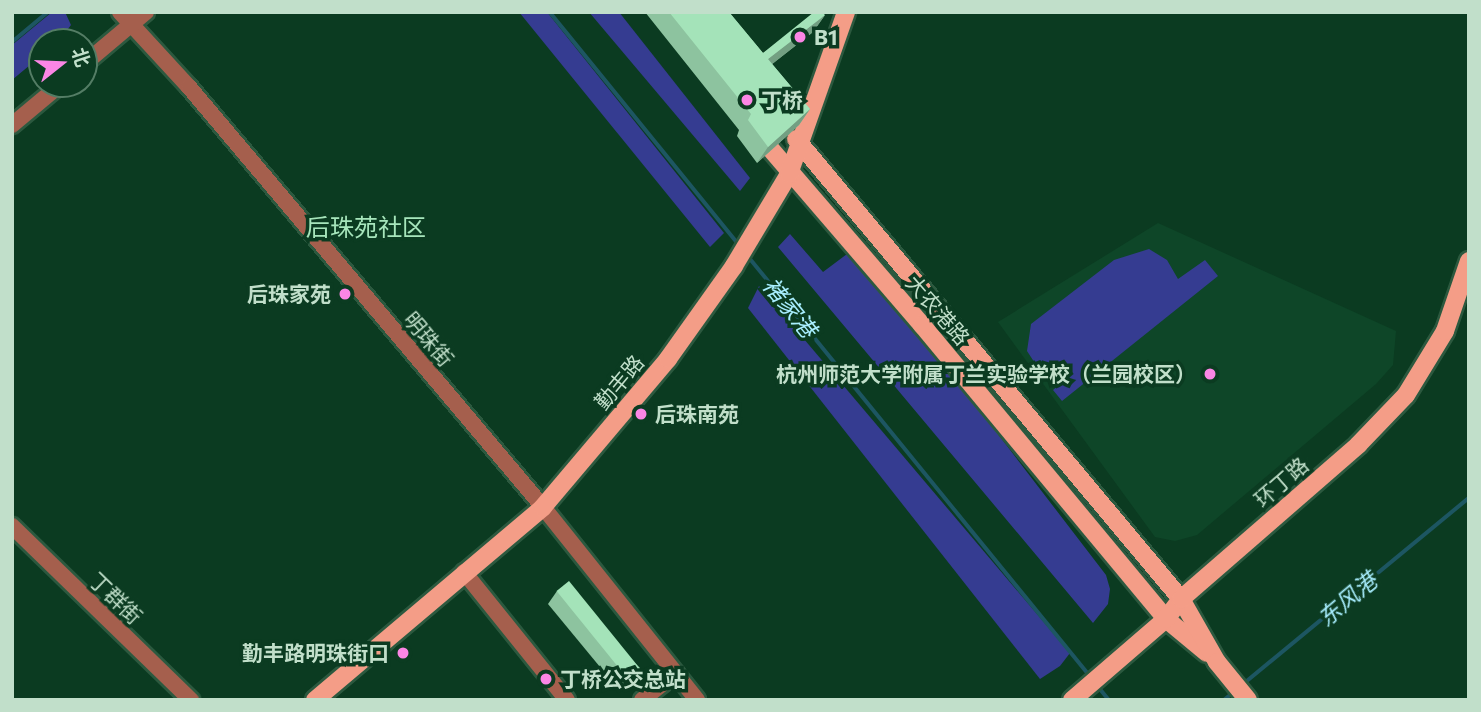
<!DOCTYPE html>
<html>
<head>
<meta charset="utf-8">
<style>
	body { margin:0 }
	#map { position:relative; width:1481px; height:712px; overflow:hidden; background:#0b3b21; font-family:Commissioner,"Noto Sans SC",sans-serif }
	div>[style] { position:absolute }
	.built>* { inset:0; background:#0e4628 }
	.green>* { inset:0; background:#353c91 }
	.stream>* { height:3.5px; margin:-1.75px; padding:0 1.75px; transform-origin:1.75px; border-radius:1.75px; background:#1d5662 }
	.roads { filter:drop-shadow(2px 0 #2c593f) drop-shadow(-2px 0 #2c593f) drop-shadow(0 2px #2c593f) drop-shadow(0 -2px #2c593f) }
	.minor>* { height:16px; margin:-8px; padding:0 8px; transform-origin:8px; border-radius:8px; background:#a55f4d }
	.major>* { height:18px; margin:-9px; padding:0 9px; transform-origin:9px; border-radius:9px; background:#f49d87 }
	.wall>* { inset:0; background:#8dc39f }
	.shaded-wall>* { inset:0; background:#739f82 }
	.building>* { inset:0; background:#a4e3b9; transform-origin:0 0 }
	.dots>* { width:19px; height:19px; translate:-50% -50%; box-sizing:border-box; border:4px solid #0b3b21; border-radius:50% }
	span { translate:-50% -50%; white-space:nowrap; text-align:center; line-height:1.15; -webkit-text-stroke:7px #0b3b21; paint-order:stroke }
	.poi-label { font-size:21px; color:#c1dfca; font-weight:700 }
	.left { translate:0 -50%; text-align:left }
	.right { translate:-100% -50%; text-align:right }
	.street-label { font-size:21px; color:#c1dfca }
	.water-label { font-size:23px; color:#a8eeff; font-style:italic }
	.quarter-label { font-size:24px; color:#a6e5bb }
	.frame { position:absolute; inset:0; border:14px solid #c1dfca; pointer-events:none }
	.north { position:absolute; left:28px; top:28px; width:70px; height:70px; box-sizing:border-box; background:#0b3b21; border:2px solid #547d65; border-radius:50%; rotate:72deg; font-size:19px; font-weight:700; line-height:28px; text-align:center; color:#c1dfca }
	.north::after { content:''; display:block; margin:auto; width:24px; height:32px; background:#fb86e5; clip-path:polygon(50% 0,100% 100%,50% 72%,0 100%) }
</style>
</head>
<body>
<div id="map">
	<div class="built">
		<i style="clip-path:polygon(1158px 223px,1396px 331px,1393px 365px,1376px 384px,1197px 535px,1175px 541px,1155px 537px,998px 322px)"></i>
	</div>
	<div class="green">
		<i style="clip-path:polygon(52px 12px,65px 12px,71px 25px,58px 42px,42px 42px,42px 55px,12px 80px,12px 45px)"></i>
		<i style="clip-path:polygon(519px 12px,547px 12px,724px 233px,710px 247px)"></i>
		<i style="clip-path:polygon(589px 12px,619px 12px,750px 178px,740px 191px)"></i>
		<i style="clip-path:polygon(790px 234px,823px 272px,855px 248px,1106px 575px,1110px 589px,1108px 604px,1093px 623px,778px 247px)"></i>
		<i style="clip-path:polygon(1149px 249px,1167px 260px,1178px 279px,1205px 260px,1218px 276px,1062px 401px,1053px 390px,1061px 383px,1052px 382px,1042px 374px,1027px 351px,1031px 324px,1114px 260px)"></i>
		<i style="clip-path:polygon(759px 286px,1070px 653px,1060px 666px,1040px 679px,748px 308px)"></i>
	</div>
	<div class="stream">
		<i style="left:550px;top:12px;width:303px;rotate:50.9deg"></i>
		<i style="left:12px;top:42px;width:47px;rotate:-39.8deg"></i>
		<i style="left:748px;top:256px;width:542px;rotate:50.84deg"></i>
		<i style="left:1097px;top:685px;width:19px;rotate:51deg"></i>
		<i style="left:1242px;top:685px;width:294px;rotate:-39.5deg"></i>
		<i style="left:1224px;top:700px;width:13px;rotate:-39deg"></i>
	</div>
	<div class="roads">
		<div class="minor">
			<i style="left:120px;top:12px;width:102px;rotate:47.4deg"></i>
			<i style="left:189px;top:87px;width:549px;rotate:49.87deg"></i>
			<i style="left:543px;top:507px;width:247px;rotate:51.4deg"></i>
			<i style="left:84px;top:64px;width:81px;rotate:-40deg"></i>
			<i style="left:12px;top:125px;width:64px;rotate:-39.9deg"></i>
			<i style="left:12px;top:526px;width:250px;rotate:44.2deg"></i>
			<i style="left:464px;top:572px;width:164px;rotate:51.2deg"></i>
			<i style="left:642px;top:700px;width:43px;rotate:-38.5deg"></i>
		</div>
		<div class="major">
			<i style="left:756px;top:132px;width:255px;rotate:49.3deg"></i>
			<i style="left:922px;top:325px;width:382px;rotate:50.3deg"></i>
			<i style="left:1166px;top:619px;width:53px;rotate:39.7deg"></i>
			<i style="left:796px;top:139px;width:600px;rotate:50.07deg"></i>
			<i style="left:1181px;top:599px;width:73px;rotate:60.3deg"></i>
			<i style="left:1217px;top:662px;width:49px;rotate:50.8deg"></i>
			<i style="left:315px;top:700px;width:299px;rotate:-40.2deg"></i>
			<i style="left:543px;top:507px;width:194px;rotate:-49.8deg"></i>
			<i style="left:668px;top:359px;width:114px;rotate:-54.6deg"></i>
			<i style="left:734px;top:266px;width:107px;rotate:-59.1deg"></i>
			<i style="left:789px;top:174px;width:172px;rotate:-70.6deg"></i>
			<i style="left:1072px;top:700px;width:124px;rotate:-40.8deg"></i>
			<i style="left:1166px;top:619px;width:25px;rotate:-53deg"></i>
			<i style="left:1181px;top:599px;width:235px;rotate:-41deg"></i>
			<i style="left:1358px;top:445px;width:69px;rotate:-46.2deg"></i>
			<i style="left:1406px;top:395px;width:75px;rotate:-58.6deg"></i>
			<i style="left:1445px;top:331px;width:74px;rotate:-71.1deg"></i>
		</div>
	</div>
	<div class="wall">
		<i style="clip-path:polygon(645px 12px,729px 12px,763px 53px,825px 15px,813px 32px,772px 64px,810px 109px,799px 125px,757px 163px,737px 136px,739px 130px)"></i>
		<i style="clip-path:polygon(557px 591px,640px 668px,631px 680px,619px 690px,548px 604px)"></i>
	</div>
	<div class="shaded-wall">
		<i style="clip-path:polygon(825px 15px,813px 32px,757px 76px,768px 59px)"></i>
		<i style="clip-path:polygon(810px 109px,799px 125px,757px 163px,768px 147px)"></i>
		<i style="clip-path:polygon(640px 668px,631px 680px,619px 690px,628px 678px)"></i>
	</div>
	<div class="building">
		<i style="clip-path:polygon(669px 12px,729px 12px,763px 53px,814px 12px,822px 12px,825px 15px,768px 59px,810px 109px,768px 147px,748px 120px,751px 114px)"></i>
		<i style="left:569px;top:581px;width:112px;height:16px;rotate:51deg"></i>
	</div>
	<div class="dots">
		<i style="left:800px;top:37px;background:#fb86e5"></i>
		<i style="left:747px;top:100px;background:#fb86e5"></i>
		<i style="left:345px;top:294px;background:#fb86e5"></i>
		<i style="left:1210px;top:374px;background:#fb86e5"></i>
		<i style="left:641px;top:414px;background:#fb86e5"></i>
		<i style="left:403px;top:653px;background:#fb86e5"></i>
		<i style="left:546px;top:679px;background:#fb86e5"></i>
	</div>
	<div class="poi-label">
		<span class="left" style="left:814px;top:37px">B1</span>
		<span class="left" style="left:761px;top:100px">丁桥</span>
		<span class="right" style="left:331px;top:294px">后珠家苑</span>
		<span class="right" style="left:1196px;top:374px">杭州师范大学附属丁兰实验学校（兰园校区）</span>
		<span class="left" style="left:655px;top:414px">后珠南苑</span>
		<span class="right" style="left:389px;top:653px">勤丰路明珠街口</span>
		<span class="left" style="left:560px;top:679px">丁桥公交总站</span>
	</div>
	<div class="street-label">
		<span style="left:938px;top:310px;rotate:49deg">大农港路</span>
		<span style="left:429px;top:339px;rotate:50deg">明珠街</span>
		<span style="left:619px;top:382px;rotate:-50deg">勤丰路</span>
		<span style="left:1281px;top:482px;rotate:-41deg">环丁路</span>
		<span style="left:116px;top:598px;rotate:44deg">丁群街</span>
	</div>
	<div class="water-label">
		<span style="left:790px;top:307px;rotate:51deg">褚家港</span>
		<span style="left:1347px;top:599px;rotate:-40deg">东风港</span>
	</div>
	<div class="quarter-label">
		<span style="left:366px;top:227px">后珠苑社区</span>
	</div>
	<div class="frame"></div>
	<div class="north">北</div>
</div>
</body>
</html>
